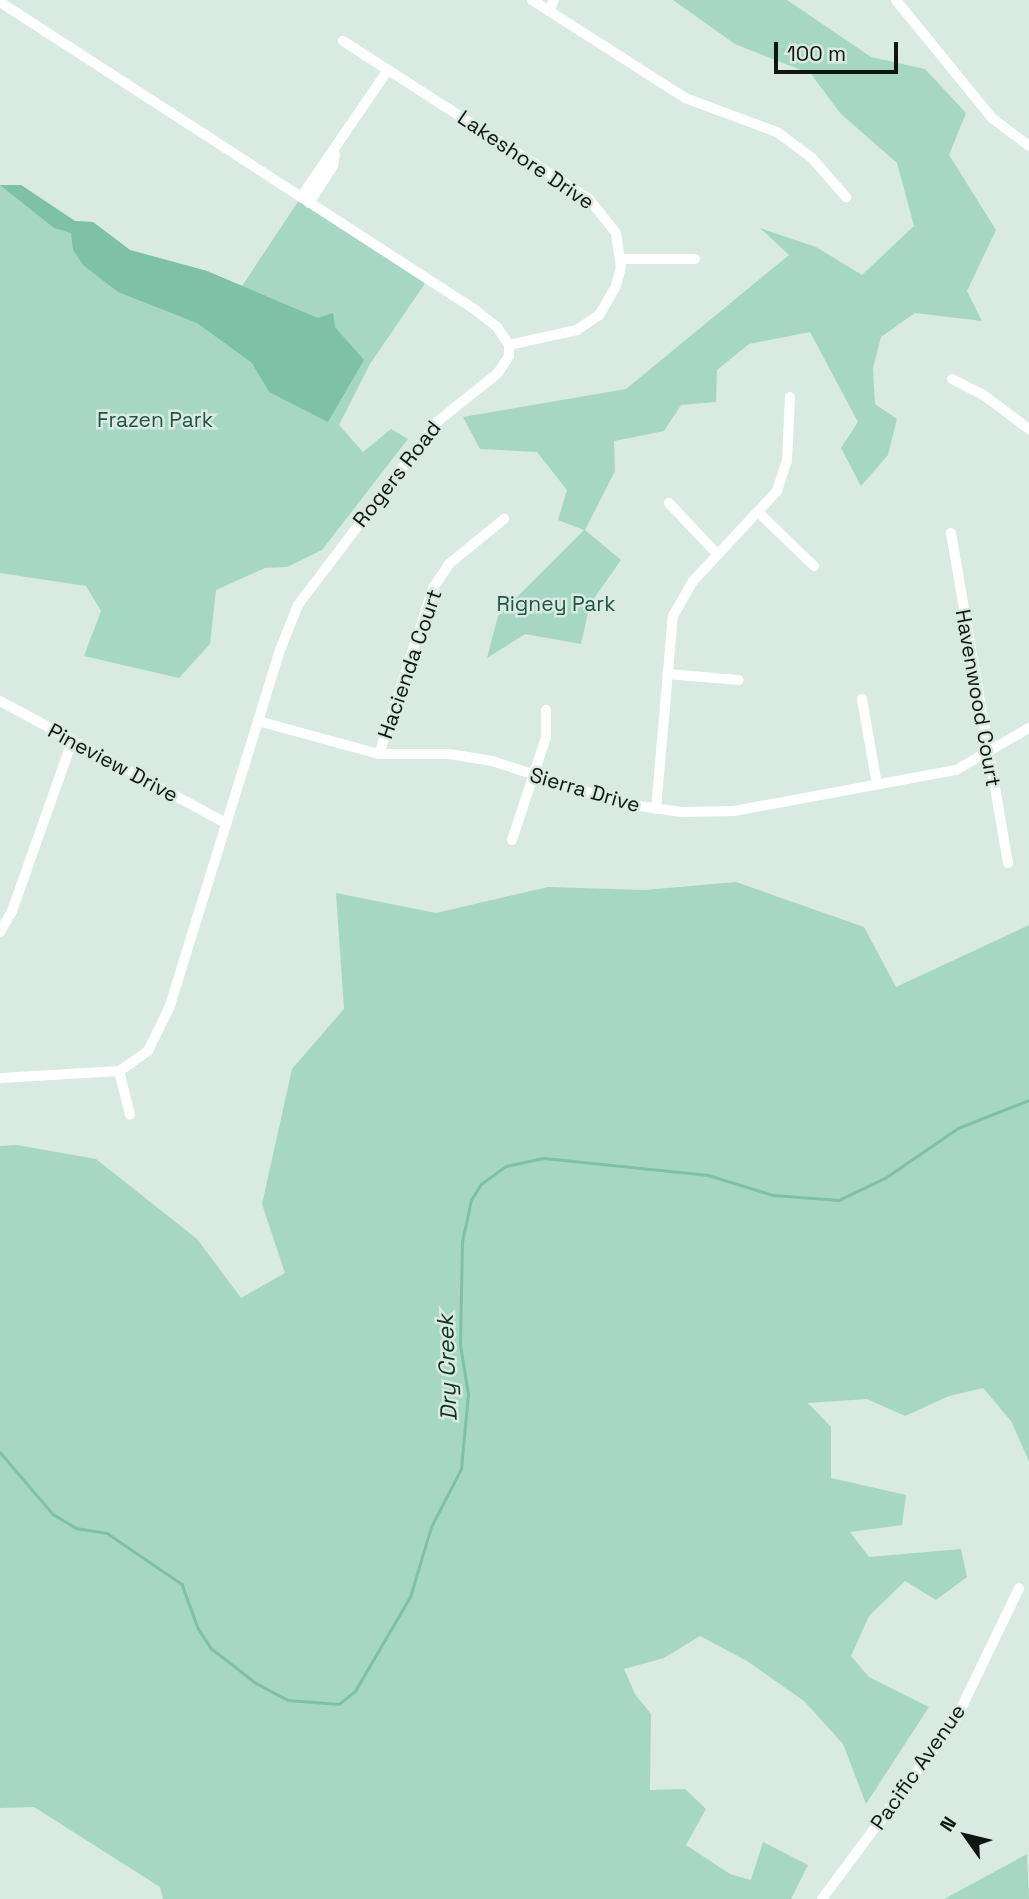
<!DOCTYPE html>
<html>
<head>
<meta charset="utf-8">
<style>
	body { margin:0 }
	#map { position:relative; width:1029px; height:1899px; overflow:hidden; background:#d8eae2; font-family:"Space Grotesk",sans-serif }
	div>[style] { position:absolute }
	.green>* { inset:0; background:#a6d7c5 }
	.water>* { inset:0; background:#7fc0a9 }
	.stream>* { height:2.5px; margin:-1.25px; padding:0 1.25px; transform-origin:1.25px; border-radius:1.25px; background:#7fc0a9 }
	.minor>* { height:10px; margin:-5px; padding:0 5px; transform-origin:5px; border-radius:5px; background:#fff }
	span { translate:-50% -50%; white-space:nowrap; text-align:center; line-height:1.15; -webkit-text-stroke:5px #d8eae2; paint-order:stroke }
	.street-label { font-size:21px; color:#0f1513 }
	.park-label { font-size:21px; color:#1f5444 }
	.water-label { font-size:23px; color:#123228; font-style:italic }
	.north { position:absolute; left:931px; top:1801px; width:70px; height:70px; -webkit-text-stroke:5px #d8eae2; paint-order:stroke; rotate:304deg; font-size:19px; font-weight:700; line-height:28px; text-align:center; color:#0f1513 }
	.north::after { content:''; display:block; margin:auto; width:24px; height:32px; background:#0f1513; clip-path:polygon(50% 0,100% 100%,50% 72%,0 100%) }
	.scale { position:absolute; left:774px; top:42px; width:124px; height:32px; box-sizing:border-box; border:4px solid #0f1513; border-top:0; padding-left:9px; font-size:21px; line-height:24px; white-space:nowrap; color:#0f1513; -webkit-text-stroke:5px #d8eae2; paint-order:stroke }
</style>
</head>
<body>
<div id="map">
	<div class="green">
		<i style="clip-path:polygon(673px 0,787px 0,871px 57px,925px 69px,966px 113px,949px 155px,996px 230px,967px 291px,982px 321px,915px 313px,881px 337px,873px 368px,875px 404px,897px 419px,888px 455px,861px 486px,841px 448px,858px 422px,810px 332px,749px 344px,717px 370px,716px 402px,681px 405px,664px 431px,614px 441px,615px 471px,585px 530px,621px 560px,590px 604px,581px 644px,525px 634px,487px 658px,498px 616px,584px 530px,558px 520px,567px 490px,537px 452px,480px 449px,463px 417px,626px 389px,789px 255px,760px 228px,816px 247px,862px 275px,914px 226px,897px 163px,840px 113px,811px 74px,735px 44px)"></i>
		<i style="clip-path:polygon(0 185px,21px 185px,75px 221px,93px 222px,130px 250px,207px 271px,242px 286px,301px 197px,428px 279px,370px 364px,339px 425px,363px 452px,391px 429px,408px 439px,322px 550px,287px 567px,265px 568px,216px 590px,210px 644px,179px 678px,84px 656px,101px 611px,86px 586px,0 573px)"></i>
		<i style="clip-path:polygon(736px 882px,864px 927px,896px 987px,1029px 925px,1029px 1461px,1011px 1421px,983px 1388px,949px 1396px,905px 1416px,867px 1399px,808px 1403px,831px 1427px,831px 1478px,906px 1495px,902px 1525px,850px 1532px,869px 1557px,961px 1549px,967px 1577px,936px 1600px,905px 1581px,869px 1616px,851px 1656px,869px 1677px,929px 1707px,866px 1804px,843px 1744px,804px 1701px,747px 1661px,700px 1636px,664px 1658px,624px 1669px,635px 1694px,651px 1714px,650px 1790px,685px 1789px,706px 1809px,686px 1845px,730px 1874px,751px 1880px,763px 1842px,808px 1865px,791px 1899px,163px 1899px,160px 1887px,34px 1807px,0 1808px,0 1146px,17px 1145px,96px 1159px,197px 1239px,241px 1298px,285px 1273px,262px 1204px,292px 1069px,344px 1009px,336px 893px,436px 913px,548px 887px,645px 890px)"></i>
		<i style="clip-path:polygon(1027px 1854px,1029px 1899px,945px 1899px,946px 1898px)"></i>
	</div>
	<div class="water">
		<i style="clip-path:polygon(0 185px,21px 185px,75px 221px,93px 222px,130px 250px,207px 271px,318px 318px,333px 313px,335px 327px,364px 360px,328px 422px,269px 392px,252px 363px,197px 323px,118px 292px,83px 265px,73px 250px,71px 233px,54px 228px)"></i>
	</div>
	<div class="stream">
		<i style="left:0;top:1452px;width:82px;rotate:49.5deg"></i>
		<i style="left:53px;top:1514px;width:27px;rotate:31deg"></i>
		<i style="left:76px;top:1528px;width:31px;rotate:9deg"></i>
		<i style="left:107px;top:1533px;width:91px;rotate:34.2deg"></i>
		<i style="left:182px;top:1584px;width:47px;rotate:70deg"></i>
		<i style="left:198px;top:1628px;width:24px;rotate:57deg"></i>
		<i style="left:211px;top:1648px;width:57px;rotate:37.9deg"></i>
		<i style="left:256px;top:1683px;width:36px;rotate:28deg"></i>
		<i style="left:288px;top:1700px;width:51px;rotate:4.5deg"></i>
		<i style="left:339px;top:1704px;width:21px;rotate:-39deg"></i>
		<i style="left:355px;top:1691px;width:109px;rotate:-59.7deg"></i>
		<i style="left:410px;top:1597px;width:73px;rotate:-73.3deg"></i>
		<i style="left:431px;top:1527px;width:65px;rotate:-62.7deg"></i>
		<i style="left:461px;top:1469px;width:75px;rotate:-84.7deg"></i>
		<i style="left:468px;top:1394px;width:50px;rotate:-99.3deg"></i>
		<i style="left:460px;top:1345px;width:103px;rotate:-88.9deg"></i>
		<i style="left:462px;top:1242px;width:43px;rotate:-77.9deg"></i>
		<i style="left:471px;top:1200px;width:19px;rotate:-58deg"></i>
		<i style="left:481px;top:1184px;width:31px;rotate:-36deg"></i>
		<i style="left:506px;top:1166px;width:39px;rotate:-12deg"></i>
		<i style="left:544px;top:1158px;width:165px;rotate:5.9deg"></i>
		<i style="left:708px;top:1175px;width:68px;rotate:17.1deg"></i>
		<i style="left:773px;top:1195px;width:66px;rotate:4.3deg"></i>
		<i style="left:839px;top:1200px;width:51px;rotate:-25.6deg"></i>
		<i style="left:885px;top:1178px;width:88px;rotate:-34.4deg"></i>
		<i style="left:958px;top:1128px;width:76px;rotate:-21.5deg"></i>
	</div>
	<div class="minor">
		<i style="left:532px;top:0;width:182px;rotate:32.6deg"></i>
		<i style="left:685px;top:98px;width:98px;rotate:20.3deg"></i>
		<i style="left:777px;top:132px;width:44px;rotate:36.6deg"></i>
		<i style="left:812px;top:158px;width:52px;rotate:48.9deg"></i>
		<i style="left:896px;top:0;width:152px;rotate:50.9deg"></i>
		<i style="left:992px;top:118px;width:46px;rotate:37.1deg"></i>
		<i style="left:0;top:2px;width:565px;rotate:32.93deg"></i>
		<i style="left:474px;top:309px;width:29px;rotate:38deg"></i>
		<i style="left:497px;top:327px;width:22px;rotate:56deg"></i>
		<i style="left:509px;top:345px;width:11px;rotate:90deg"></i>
		<i style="left:509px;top:356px;width:20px;rotate:123deg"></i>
		<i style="left:498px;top:373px;width:77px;rotate:141.3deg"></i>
		<i style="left:438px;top:421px;width:231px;rotate:127.3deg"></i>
		<i style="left:298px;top:605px;width:48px;rotate:111.8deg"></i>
		<i style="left:280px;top:650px;width:375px;rotate:107.2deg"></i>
		<i style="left:169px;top:1008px;width:48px;rotate:116deg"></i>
		<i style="left:148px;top:1051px;width:35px;rotate:145deg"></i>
		<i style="left:119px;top:1071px;width:119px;rotate:176.6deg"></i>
		<i style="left:549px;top:11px;width:12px;rotate:-66deg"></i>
		<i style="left:343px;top:41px;width:292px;rotate:32.7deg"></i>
		<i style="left:589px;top:199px;width:43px;rotate:51.5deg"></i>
		<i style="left:616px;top:233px;width:34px;rotate:82deg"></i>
		<i style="left:621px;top:267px;width:20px;rotate:105deg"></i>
		<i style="left:616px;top:286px;width:34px;rotate:120deg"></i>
		<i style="left:599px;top:315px;width:27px;rotate:146deg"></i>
		<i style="left:577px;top:330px;width:70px;rotate:167.6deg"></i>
		<i style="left:301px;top:197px;width:154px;rotate:-55.6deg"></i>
		<i style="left:309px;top:203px;width:44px;rotate:-57deg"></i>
		<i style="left:333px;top:166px;width:12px;rotate:-81deg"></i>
		<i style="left:621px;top:259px;width:74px"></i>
		<i style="left:952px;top:379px;width:34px;rotate:27deg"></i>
		<i style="left:982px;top:394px;width:59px;rotate:36.7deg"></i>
		<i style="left:669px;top:503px;width:71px;rotate:46.7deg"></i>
		<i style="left:760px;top:514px;width:75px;rotate:43.9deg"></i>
		<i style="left:951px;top:533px;width:335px;rotate:80.2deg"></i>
		<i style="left:667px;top:674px;width:72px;rotate:4.8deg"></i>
		<i style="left:862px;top:699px;width:87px;rotate:80.1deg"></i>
		<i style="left:0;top:701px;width:257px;rotate:28.4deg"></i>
		<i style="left:258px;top:721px;width:125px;rotate:15.3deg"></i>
		<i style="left:379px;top:754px;width:70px"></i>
		<i style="left:449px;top:754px;width:44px;rotate:9.2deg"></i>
		<i style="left:492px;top:761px;width:140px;rotate:17.9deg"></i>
		<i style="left:625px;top:804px;width:57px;rotate:8.1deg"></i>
		<i style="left:681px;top:812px;width:53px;rotate:-1.1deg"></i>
		<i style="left:734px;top:811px;width:226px;rotate:-10.5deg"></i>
		<i style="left:956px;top:770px;width:84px;rotate:-29.9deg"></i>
		<i style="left:379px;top:754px;width:175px;rotate:-72deg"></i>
		<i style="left:433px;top:588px;width:30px;rotate:-56deg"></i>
		<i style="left:450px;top:563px;width:70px;rotate:-39.2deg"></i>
		<i style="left:656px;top:809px;width:194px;rotate:-85deg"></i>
		<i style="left:673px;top:616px;width:40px;rotate:-60.3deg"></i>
		<i style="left:693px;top:581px;width:123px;rotate:-47deg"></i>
		<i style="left:777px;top:491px;width:32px;rotate:-72deg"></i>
		<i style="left:787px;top:461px;width:64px;rotate:-87.3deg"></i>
		<i style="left:512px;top:840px;width:108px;rotate:-71.7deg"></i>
		<i style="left:546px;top:737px;width:27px;rotate:-90deg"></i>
		<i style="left:0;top:932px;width:24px;rotate:-60deg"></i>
		<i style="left:12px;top:911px;width:179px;rotate:-70.5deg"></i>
		<i style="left:119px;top:1071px;width:45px;rotate:76deg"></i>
		<i style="left:822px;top:1899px;width:227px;rotate:-53.4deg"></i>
		<i style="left:957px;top:1717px;width:143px;rotate:-64.3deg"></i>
	</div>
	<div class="street-label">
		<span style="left:526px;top:160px;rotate:34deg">Lakeshore Drive</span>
		<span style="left:397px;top:474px;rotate:-52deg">Rogers Road</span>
		<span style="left:410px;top:664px;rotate:-71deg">Hacienda Court</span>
		<span style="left:978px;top:698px;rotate:80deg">Havenwood Court</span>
		<span style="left:113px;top:763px;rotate:28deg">Pineview Drive</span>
		<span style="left:585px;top:790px;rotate:16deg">Sierra Drive</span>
		<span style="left:918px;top:1767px;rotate:-55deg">Pacific Avenue</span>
	</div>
	<div class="park-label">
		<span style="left:155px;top:420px">Frazen Park</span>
		<span style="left:556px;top:604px">Rigney Park</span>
	</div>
	<div class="water-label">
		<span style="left:447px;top:1368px;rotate:-92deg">Dry Creek</span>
	</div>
	<div class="north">N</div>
	<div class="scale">100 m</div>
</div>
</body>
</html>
